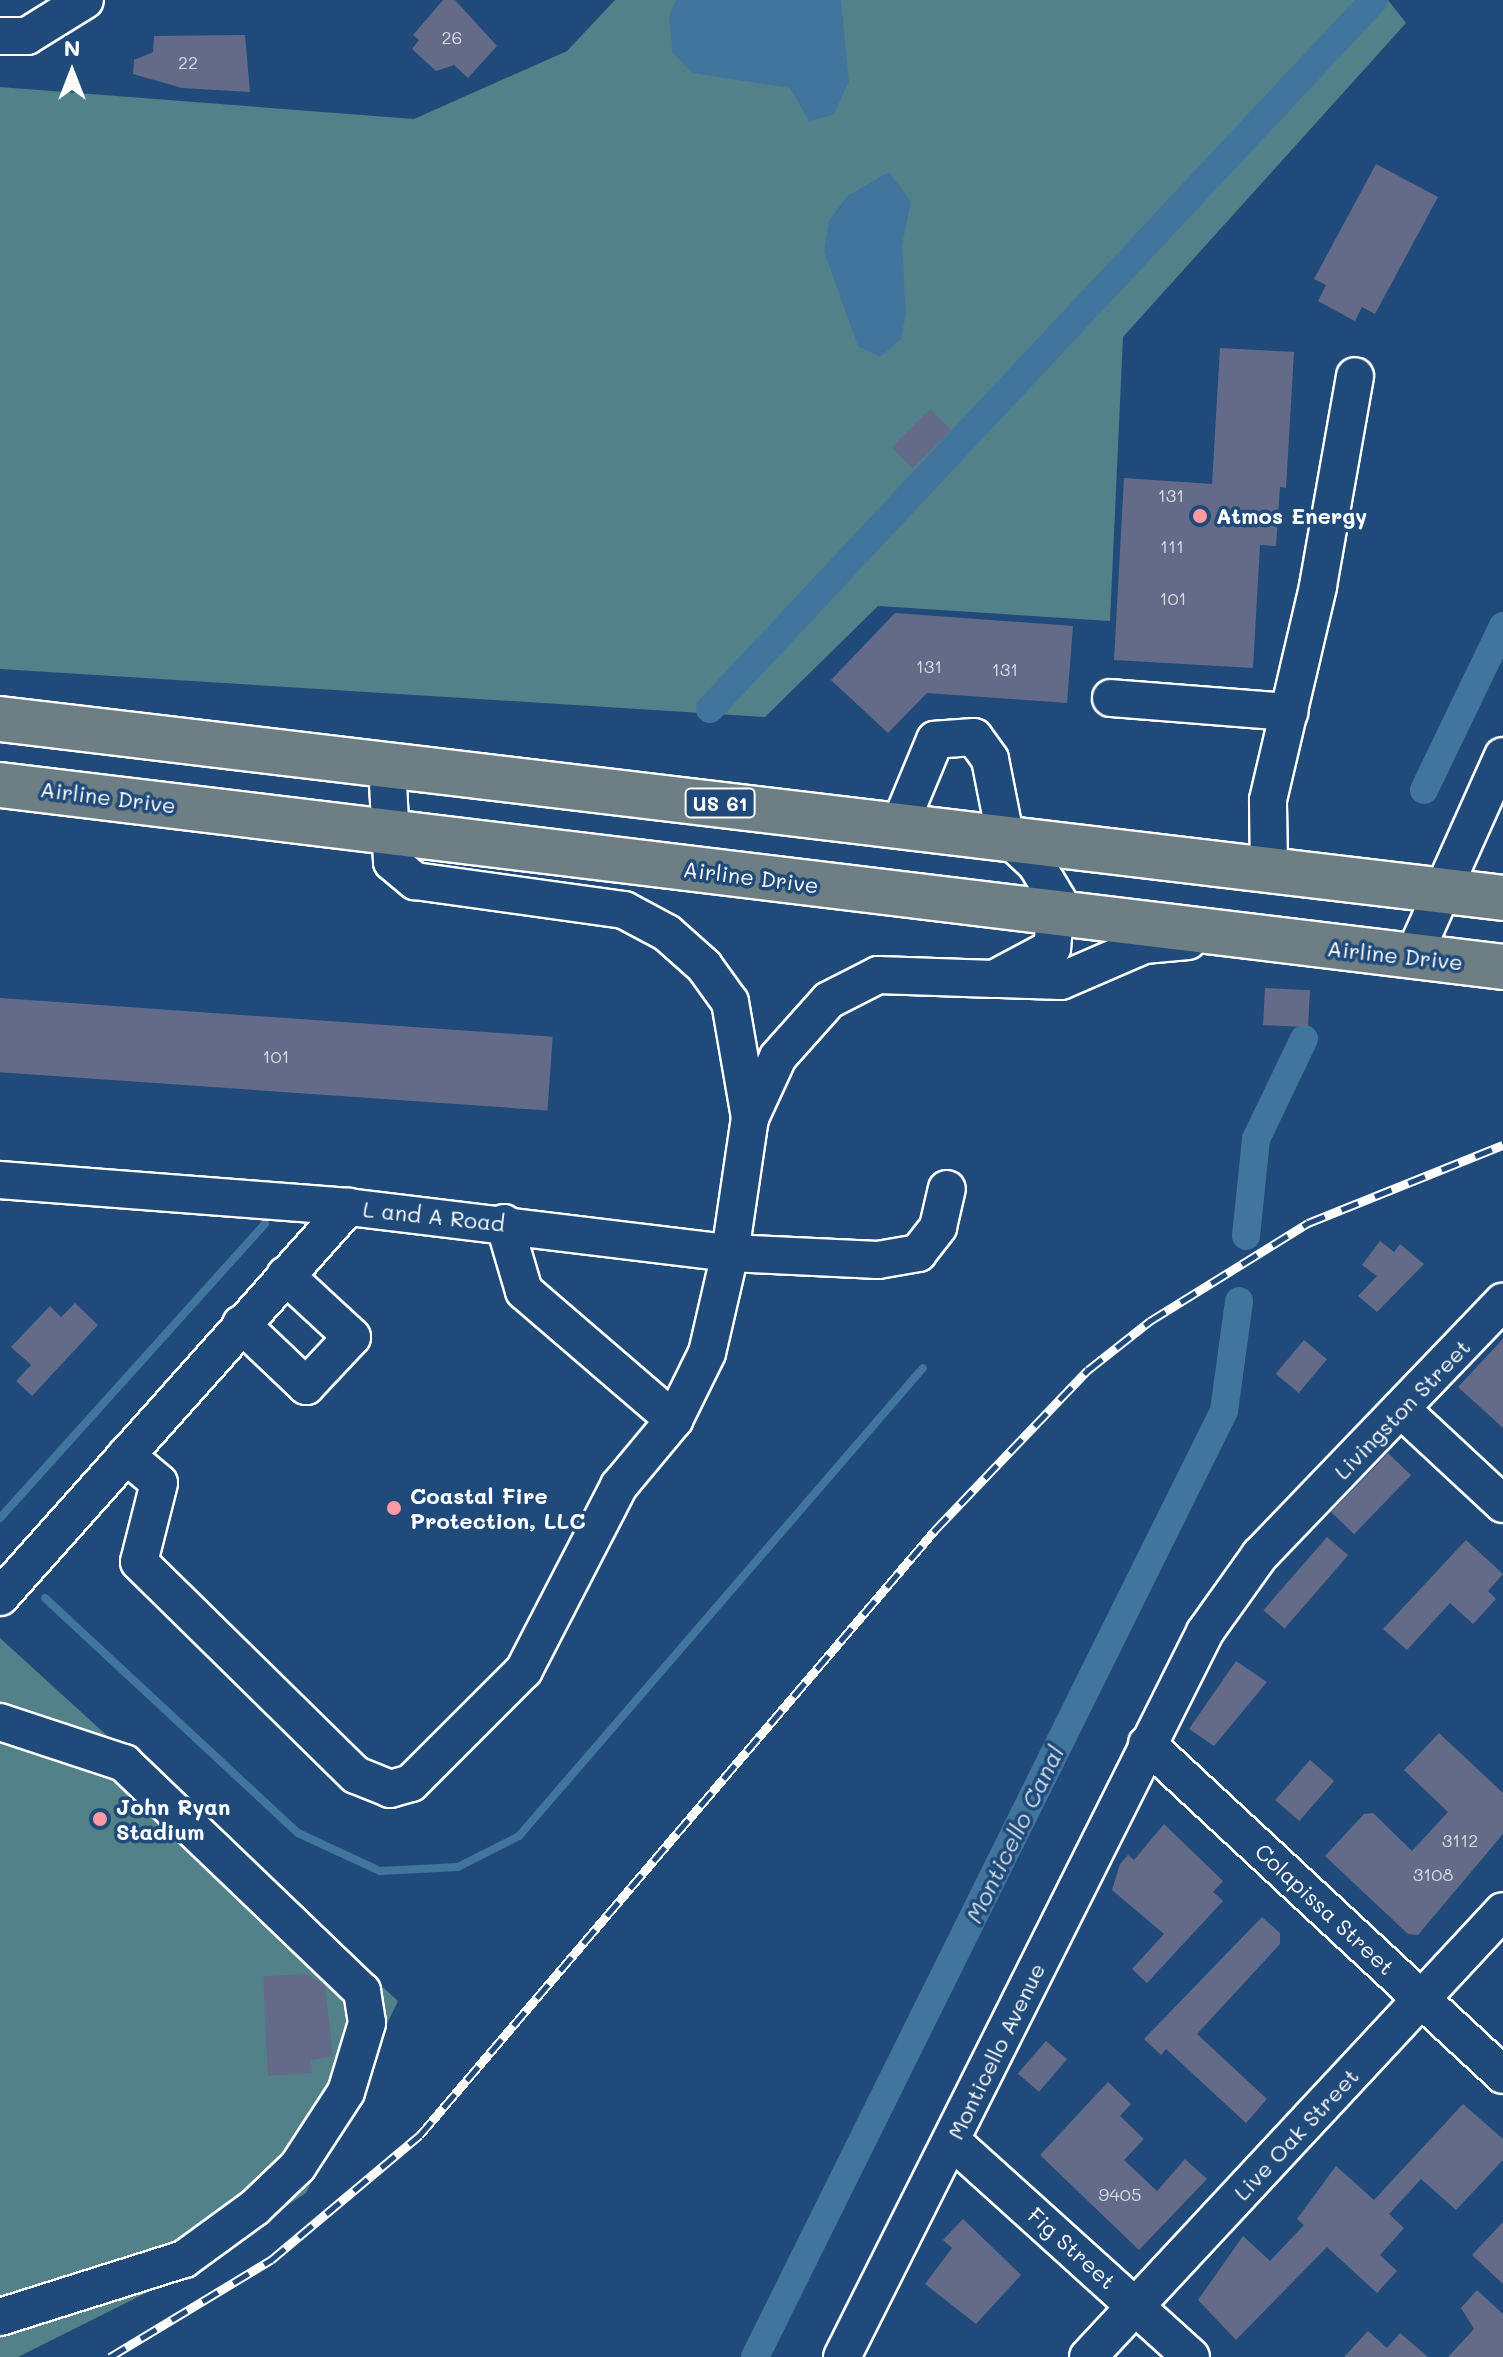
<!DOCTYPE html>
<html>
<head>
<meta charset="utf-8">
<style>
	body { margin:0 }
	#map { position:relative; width:1503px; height:2357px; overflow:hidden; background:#1f4a7a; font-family:Mali,sans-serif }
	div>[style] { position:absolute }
	.green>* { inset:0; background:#52818a }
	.water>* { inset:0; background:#41759e }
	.stream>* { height:8px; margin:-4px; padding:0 4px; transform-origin:4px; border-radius:4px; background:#41759e }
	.canal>* { height:28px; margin:-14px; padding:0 14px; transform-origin:14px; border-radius:14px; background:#41759e }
	.building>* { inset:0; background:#646b89; transform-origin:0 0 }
	.roads { filter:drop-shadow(2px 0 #fff) drop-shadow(-2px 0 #fff) drop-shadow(0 2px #fff) drop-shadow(0 -2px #fff) }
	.minor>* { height:36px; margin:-18px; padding:0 18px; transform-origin:18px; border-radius:18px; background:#1f4a7a }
	.highway>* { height:44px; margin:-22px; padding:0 22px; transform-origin:22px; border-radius:22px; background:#6d7e84 }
	.rail>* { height:9px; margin-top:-4.5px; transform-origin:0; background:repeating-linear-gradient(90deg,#1f4a7a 0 18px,#fff 0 36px); box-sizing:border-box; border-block:2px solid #fff }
	.dots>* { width:22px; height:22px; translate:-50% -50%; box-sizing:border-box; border:4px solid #1f4a7a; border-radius:50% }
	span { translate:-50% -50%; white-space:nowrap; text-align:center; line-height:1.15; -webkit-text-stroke:7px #1f4a7a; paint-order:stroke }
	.number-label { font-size:18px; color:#d8dae2 }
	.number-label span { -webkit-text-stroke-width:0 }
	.shield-label span { padding:2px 6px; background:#1f4a7a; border:2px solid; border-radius:6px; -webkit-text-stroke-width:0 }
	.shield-label { font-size:20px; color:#fff; font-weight:700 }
	.poi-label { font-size:22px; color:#fff; font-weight:700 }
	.left { translate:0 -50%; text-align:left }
	.street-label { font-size:22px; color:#fff }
	.water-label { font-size:24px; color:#d0dce7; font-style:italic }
	.north { position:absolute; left:32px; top:32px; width:80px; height:80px; -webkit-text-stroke:6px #1f4a7a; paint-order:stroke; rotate:0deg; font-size:22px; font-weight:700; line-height:32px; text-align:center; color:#fff }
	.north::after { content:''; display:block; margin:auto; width:28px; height:36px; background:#fff; clip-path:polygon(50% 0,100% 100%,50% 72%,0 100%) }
</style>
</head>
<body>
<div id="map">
	<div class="green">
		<i style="clip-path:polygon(615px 0,1388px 0,1406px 23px,1123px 337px,1110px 621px,878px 606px,765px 717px,0 669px,0 87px,414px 119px,567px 51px)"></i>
		<i style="clip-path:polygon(0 1638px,398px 2001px,306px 2193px,180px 2276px,18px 2357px,0 2357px)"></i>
	</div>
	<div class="water">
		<i style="clip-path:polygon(676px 0,841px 0,849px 82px,833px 115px,809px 121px,790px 88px,692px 73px,672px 52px,669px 17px)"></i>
		<i style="clip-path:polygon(889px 172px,911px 202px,902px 245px,906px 313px,901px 339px,880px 357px,858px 346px,824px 252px,829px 221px,847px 196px)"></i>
	</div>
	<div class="stream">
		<i style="left:0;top:1518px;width:396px;rotate:-48deg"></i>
		<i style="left:45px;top:1598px;width:345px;rotate:42.9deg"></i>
		<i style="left:298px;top:1833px;width:90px;rotate:24.9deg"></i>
		<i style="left:380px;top:1871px;width:78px;rotate:-2.9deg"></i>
		<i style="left:458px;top:1867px;width:68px;rotate:-26.9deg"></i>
		<i style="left:519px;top:1836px;width:618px;rotate:-49.2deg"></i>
	</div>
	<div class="canal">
		<i style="left:710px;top:709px;width:971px;rotate:-46.88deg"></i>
		<i style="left:1424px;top:790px;width:182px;rotate:-64.3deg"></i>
		<i style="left:1246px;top:1236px;width:98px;rotate:-84.1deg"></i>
		<i style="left:1256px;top:1139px;width:111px;rotate:-64.4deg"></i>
		<i style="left:755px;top:2357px;width:1056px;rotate:-63.63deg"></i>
		<i style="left:1224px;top:1411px;width:111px;rotate:-82.2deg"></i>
	</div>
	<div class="building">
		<i style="clip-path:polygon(443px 0,455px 0,497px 46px,468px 78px,454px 65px,436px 71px,412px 49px,419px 40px,413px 35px)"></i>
		<i style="clip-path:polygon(245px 35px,250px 92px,182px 88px,133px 74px,134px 60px,153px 52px,154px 36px)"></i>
		<i style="clip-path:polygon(1376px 164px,1438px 197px,1375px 314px,1362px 307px,1355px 321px,1318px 301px,1326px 285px,1314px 279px)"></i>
		<i style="clip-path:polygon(1220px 348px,1294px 352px,1286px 488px,1280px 487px,1276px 546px,1260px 545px,1253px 668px,1114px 660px,1124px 478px,1212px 484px)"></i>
		<i style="left:930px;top:409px;width:30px;height:54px;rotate:45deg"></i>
		<i style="clip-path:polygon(895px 613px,1073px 626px,1067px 703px,927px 693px,888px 733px,831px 680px)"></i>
		<i style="left:1265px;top:988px;width:45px;height:37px;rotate:3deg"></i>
		<i style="left:0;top:998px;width:554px;height:74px;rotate:4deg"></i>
		<i style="clip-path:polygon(1380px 1241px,1394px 1252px,1400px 1244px,1424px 1264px,1377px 1312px,1358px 1296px,1377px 1276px,1362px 1265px)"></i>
		<i style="clip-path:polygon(75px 1303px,98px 1325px,32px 1396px,16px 1381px,31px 1365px,11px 1347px,50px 1306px,61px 1317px)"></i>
		<i style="clip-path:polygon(1503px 1339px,1503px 1428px,1458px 1387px)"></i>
		<i style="left:1304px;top:1340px;width:30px;height:44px;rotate:40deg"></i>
		<i style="left:1388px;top:1453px;width:32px;height:82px;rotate:44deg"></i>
		<i style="left:1327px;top:1537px;width:28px;height:97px;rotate:41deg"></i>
		<i style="clip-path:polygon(1466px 1540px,1503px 1574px,1488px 1591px,1496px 1599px,1473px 1624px,1450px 1603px,1407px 1650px,1383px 1629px)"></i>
		<i style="clip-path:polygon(1236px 1661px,1267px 1682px,1214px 1746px,1189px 1729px)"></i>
		<i style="clip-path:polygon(1439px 1733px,1503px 1793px,1503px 1834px,1418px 1935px,1408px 1934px,1325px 1856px,1364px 1814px,1373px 1813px,1412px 1851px,1448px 1812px,1404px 1770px)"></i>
		<i style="left:1310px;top:1760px;width:32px;height:53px;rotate:41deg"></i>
		<i style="clip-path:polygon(1164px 1824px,1223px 1881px,1213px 1892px,1223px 1901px,1147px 1983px,1132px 1969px,1164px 1934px,1112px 1890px,1120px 1864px,1128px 1855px,1134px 1860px)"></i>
		<i style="clip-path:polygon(1262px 1917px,1280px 1933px,1280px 1944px,1197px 2034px,1267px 2099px,1246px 2123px,1166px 2049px,1161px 2055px,1144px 2039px)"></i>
		<i style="clip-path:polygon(306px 1974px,325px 1985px,333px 2057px,311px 2060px,312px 2073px,268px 2076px,263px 1976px)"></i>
		<i style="left:1046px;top:2041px;width:28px;height:43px;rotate:41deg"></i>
		<i style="clip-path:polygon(1108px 2082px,1131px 2104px,1120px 2116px,1144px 2139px,1124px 2160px,1157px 2191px,1185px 2159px,1207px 2179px,1139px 2250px,1040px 2155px)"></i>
		<i style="clip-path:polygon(1463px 2104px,1503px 2139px,1503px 2160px,1456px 2210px,1421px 2179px,1389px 2214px,1404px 2228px,1380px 2255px,1397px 2271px,1377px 2293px,1327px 2247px,1236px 2340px,1198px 2300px,1243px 2236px,1270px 2261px,1304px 2225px,1297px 2219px,1336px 2166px,1374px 2200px)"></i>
		<i style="clip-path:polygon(963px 2219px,1021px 2275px,976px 2324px,925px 2284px,952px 2248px,943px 2240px)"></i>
		<i style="clip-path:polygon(1503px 2222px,1503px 2284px,1472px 2255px)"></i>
		<i style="clip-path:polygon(1477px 2290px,1503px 2314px,1503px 2357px,1448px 2357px,1474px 2329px,1461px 2308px)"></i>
		<i style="clip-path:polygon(1368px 2331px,1387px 2348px,1400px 2333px,1428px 2357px,1344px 2357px)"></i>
	</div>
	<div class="roads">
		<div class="minor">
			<i style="left:0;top:36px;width:27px"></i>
			<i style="left:27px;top:36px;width:68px;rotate:-31.8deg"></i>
			<i style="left:1111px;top:698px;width:179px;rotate:4.5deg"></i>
			<i style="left:387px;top:763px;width:99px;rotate:87.1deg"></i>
			<i style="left:392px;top:862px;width:30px;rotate:40deg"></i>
			<i style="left:415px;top:881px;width:211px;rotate:7.9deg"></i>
			<i style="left:624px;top:910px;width:49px;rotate:28.1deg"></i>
			<i style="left:667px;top:933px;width:50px;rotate:41.7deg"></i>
			<i style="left:704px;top:966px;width:44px;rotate:54.2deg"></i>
			<i style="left:730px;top:1002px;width:118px;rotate:80.2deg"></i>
			<i style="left:1269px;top:867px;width:67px;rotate:-90.9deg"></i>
			<i style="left:1268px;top:800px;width:220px;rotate:-76.8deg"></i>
			<i style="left:1318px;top:586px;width:213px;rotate:-80deg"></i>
			<i style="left:1413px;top:957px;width:220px;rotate:-65.9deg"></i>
			<i style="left:1000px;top:979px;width:61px;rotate:1.9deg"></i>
			<i style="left:1061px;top:981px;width:90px;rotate:-23.4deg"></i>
			<i style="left:1144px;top:945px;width:44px;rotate:-5.2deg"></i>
			<i style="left:0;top:1180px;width:349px;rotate:4.4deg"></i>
			<i style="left:348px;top:1207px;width:385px;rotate:6.9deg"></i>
			<i style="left:730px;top:1253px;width:136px;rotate:-81.6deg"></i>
			<i style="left:750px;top:1118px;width:67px;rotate:-65.3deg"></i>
			<i style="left:778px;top:1057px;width:76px;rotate:-48.2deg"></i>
			<i style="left:829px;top:1000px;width:55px;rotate:-27deg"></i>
			<i style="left:878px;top:975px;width:116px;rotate:2deg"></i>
			<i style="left:994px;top:979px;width:66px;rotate:-28.1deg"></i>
			<i style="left:1052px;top:948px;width:49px;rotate:-84.2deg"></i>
			<i style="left:1057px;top:899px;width:41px;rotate:-121deg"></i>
			<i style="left:1036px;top:864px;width:42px;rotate:-136.9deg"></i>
			<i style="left:1005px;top:835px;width:77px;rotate:-101.2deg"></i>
			<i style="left:990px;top:759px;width:27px;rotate:-126deg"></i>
			<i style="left:974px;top:737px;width:39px;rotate:176deg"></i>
			<i style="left:935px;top:740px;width:91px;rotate:112.6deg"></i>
			<i style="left:504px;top:1223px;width:71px;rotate:73.6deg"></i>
			<i style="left:524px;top:1291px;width:198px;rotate:40.7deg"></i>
			<i style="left:674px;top:1420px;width:75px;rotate:-63.8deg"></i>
			<i style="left:707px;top:1353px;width:103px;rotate:-77deg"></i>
			<i style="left:730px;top:1253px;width:148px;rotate:2.7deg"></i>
			<i style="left:878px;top:1260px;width:41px;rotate:-9.9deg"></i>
			<i style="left:918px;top:1253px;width:33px;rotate:-52deg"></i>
			<i style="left:938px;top:1227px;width:39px;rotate:-77deg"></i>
			<i style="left:241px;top:1324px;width:90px;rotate:43.6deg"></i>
			<i style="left:306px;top:1386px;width:67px;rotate:-46.8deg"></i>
			<i style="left:352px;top:1337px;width:91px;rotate:-137.2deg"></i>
			<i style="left:1402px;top:1410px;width:138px;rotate:42.9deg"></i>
			<i style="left:126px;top:1455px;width:43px;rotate:40.3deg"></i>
			<i style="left:159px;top:1483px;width:81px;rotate:104.2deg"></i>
			<i style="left:139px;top:1562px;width:304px;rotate:44.5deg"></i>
			<i style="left:356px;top:1775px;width:37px;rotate:22deg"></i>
			<i style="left:390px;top:1789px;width:22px;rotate:-16deg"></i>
			<i style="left:411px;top:1783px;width:160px;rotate:-45deg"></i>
			<i style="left:524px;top:1670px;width:207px;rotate:-62.7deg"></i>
			<i style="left:619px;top:1486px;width:86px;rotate:-50.2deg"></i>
			<i style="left:0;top:1597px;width:523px;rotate:-48.26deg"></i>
			<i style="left:0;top:1722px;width:131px;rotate:18.3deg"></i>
			<i style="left:124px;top:1763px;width:330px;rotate:43.8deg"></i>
			<i style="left:362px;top:1991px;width:32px;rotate:81deg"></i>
			<i style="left:367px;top:2023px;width:72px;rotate:106.9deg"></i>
			<i style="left:346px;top:2092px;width:88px;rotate:123deg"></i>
			<i style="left:298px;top:2166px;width:61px;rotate:136.3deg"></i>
			<i style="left:254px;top:2208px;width:87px;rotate:143.9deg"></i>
			<i style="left:184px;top:2259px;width:193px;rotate:162.5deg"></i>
			<i style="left:1147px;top:1744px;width:486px;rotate:42.9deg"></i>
			<i style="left:952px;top:2141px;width:322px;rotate:42.1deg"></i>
			<i style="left:842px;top:2357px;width:811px;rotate:-63.4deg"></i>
			<i style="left:1205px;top:1632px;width:95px;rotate:-54.5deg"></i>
			<i style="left:1260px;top:1555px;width:351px;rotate:-46.2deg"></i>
			<i style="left:1088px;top:2357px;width:609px;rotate:-47.06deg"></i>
		</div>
		<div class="highway">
			<i style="left:0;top:719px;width:1514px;rotate:6.79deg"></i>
			<i style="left:0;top:785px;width:1514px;rotate:6.9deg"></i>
		</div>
	</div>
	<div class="rail">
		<i style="left:110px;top:2357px;width:188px;rotate:-31.1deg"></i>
		<i style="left:271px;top:2260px;width:194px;rotate:-40deg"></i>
		<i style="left:420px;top:2135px;width:795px;rotate:-49.59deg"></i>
		<i style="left:935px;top:1530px;width:221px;rotate:-46.3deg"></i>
		<i style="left:1088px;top:1370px;width:79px;rotate:-38.3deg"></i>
		<i style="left:1150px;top:1321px;width:186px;rotate:-31.8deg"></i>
		<i style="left:1308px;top:1223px;width:210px;rotate:-21.8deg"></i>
	</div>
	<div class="dots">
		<i style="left:1200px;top:516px;background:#ff9aa2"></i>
		<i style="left:394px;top:1508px;background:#ff9aa2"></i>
		<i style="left:100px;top:1819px;background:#ff9aa2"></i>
	</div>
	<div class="number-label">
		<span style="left:452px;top:37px">26</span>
		<span style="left:188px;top:62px">22</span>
		<span style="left:1171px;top:495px">131</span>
		<span style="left:1172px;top:546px">111</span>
		<span style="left:1173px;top:598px">101</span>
		<span style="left:929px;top:666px">131</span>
		<span style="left:1005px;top:669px">131</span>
		<span style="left:276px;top:1056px">101</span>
		<span style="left:1460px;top:1840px">3112</span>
		<span style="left:1433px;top:1874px">3108</span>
		<span style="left:1120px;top:2194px">9405</span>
	</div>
	<div class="shield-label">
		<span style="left:720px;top:803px">US 61</span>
	</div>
	<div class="poi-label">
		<span class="left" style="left:1216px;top:516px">Atmos Energy</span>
		<span class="left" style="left:410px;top:1508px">Coastal Fire<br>Protection, LLC</span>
		<span class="left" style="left:116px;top:1819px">John Ryan<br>Stadium</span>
	</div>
	<div class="street-label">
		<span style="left:108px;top:797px;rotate:7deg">Airline Drive</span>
		<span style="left:751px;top:877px;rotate:7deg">Airline Drive</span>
		<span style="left:1395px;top:955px;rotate:6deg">Airline Drive</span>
		<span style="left:434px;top:1216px;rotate:6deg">L and A Road</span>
		<span style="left:1402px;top:1409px;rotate:-46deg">Livingston Street</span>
		<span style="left:1325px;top:1909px;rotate:43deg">Colapissa Street</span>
		<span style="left:996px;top:2051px;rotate:-64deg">Monticello Avenue</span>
		<span style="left:1296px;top:2134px;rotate:-47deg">Live Oak Street</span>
		<span style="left:1072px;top:2248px;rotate:42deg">Fig Street</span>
	</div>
	<div class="water-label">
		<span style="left:1014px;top:1834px;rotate:-64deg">Monticello Canal</span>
	</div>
	<div class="north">N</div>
</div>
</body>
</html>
